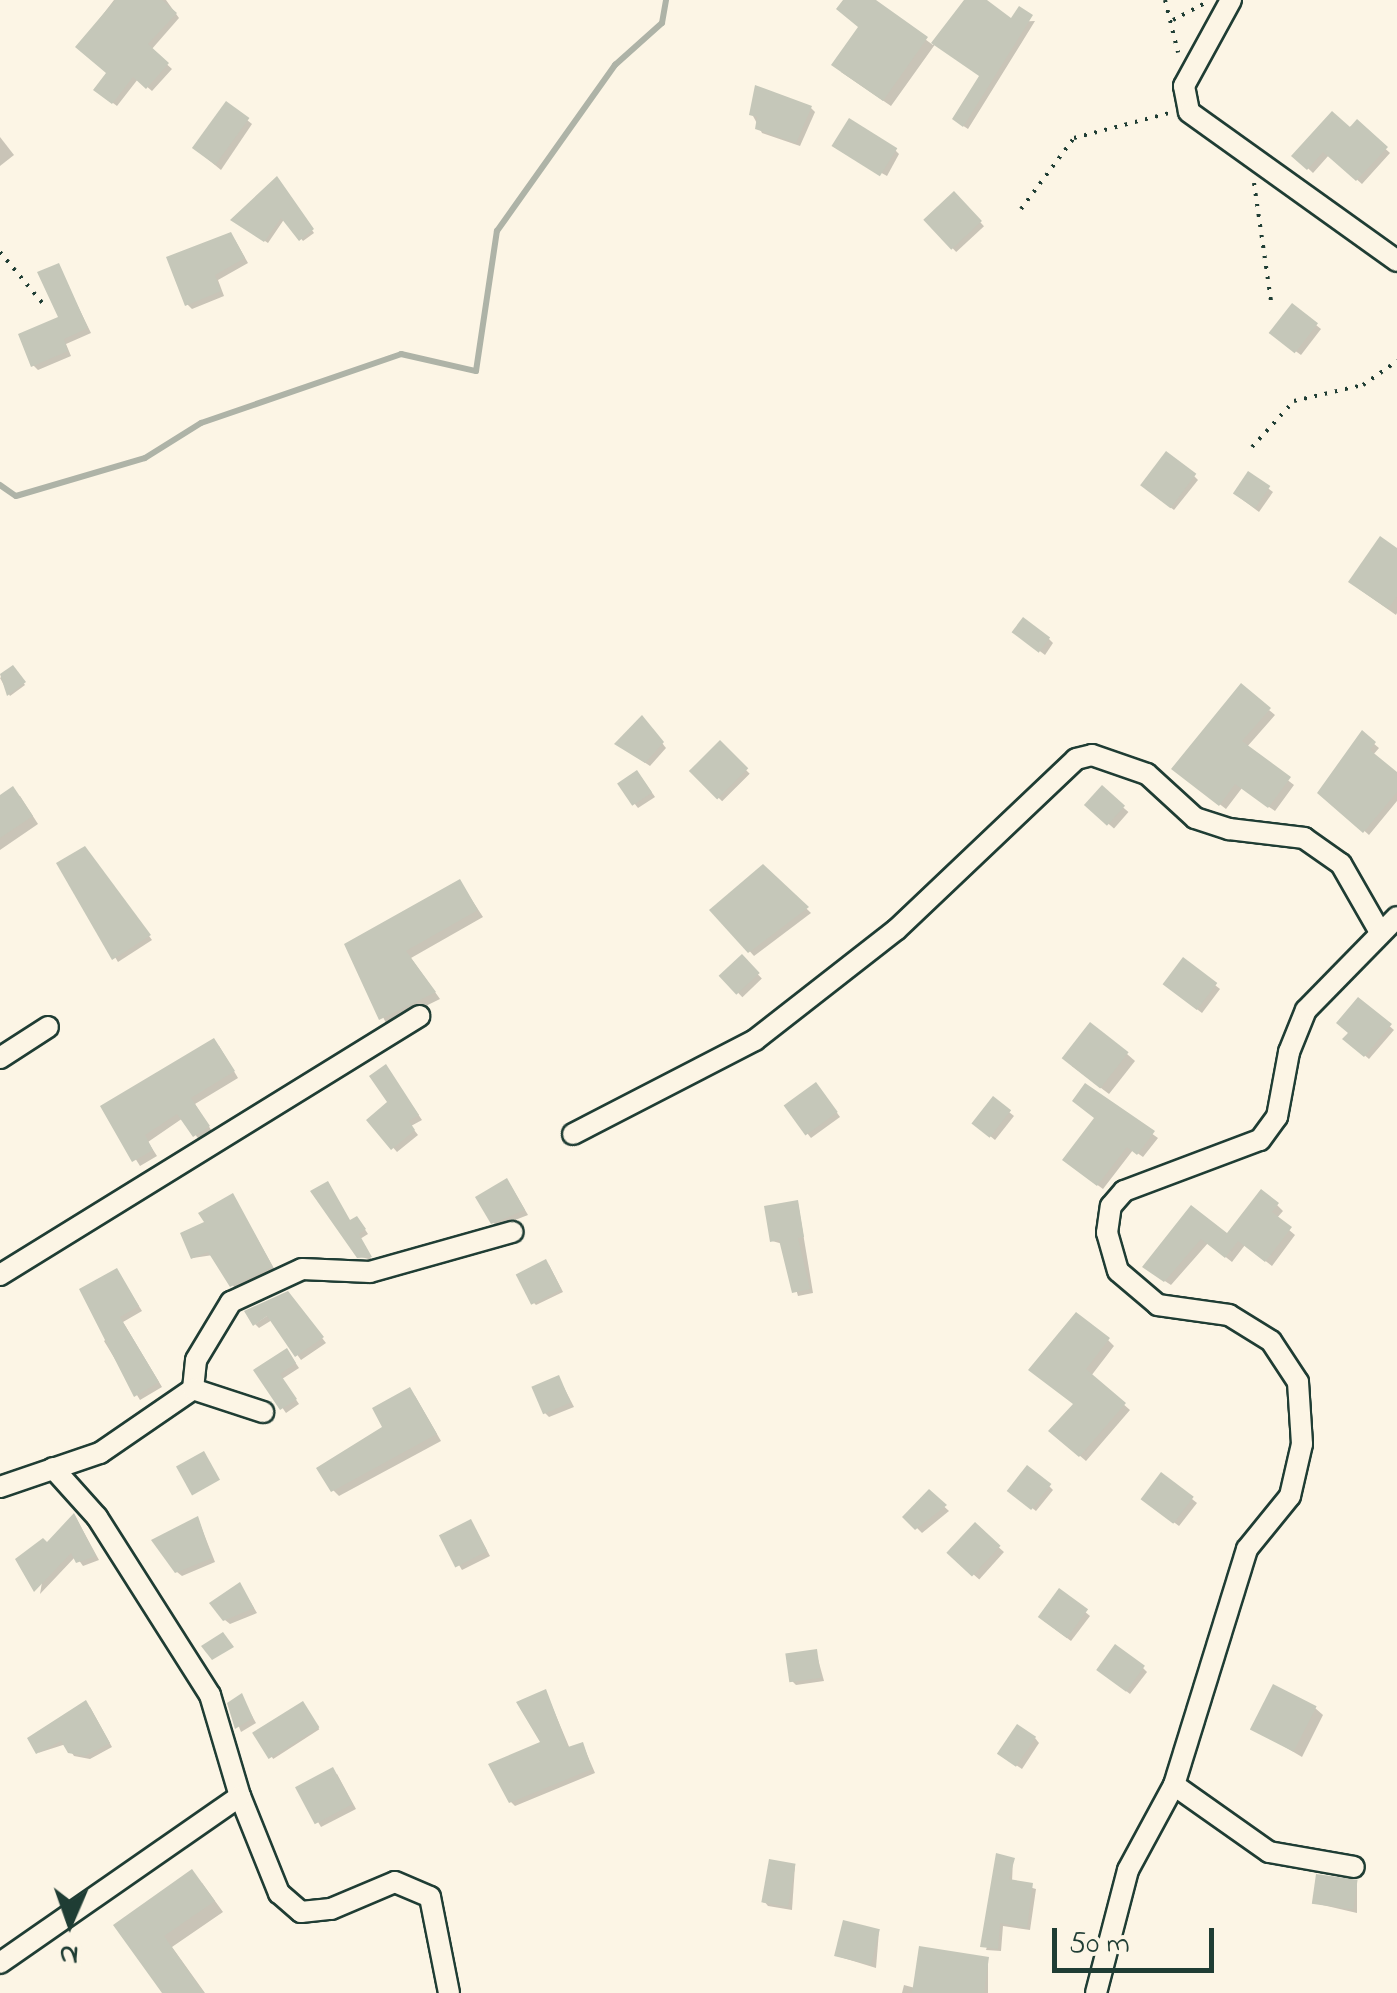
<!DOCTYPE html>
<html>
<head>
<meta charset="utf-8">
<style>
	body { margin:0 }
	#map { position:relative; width:1397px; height:1993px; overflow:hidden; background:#fcf5e5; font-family:"Indie Flower",sans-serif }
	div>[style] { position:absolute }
	.shadow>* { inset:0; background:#0003; transform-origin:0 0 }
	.stream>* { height:6px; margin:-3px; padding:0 3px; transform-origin:3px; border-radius:3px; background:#aeb3a7 }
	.building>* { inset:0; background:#c5c7b9; transform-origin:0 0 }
	.path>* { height:4px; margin-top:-2px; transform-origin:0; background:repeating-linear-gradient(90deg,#1f3d34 0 2.5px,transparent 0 10.5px) }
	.roads { filter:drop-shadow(2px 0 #1f3d34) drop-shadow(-2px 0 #1f3d34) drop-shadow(0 2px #1f3d34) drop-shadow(0 -2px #1f3d34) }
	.minor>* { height:20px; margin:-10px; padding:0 10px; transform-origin:10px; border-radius:10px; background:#fcf5e5 }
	span { translate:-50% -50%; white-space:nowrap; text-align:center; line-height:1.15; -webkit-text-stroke:9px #fcf5e5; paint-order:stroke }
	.north { position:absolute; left:20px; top:1873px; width:100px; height:100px; -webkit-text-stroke:8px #fcf5e5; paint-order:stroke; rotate:182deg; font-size:28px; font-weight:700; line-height:40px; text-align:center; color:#1f3d34 }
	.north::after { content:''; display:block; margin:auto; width:35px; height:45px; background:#1f3d34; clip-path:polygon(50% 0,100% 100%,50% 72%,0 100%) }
	.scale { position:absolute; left:1052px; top:1928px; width:162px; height:45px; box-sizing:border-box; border:5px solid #1f3d34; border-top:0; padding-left:12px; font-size:30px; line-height:35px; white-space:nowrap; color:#1f3d34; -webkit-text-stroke:8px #fcf5e5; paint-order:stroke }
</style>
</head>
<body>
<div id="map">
	<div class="shadow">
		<i style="clip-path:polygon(114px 0,166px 0,179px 18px,151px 50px,172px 69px,152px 91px,138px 79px,117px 106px,101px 94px,109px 74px,78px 47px)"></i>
		<i style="clip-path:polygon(846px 0,877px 4px,933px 45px,967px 0,982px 0,1011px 22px,1035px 21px,968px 129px,959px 123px,982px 76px,936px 43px,891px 106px,841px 72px,861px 27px)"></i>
		<i style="clip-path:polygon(811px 108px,815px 112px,800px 146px,762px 133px,752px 114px)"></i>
		<i style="clip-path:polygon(247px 120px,252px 124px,221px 170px,199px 152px)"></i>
		<i style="clip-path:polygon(1357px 123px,1390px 153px,1362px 184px,1329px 155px,1313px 173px,1295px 156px)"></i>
		<i style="clip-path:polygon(0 137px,14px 155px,0 166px)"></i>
		<i style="clip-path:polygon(838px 149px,895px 150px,899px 154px,887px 176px)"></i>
		<i style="clip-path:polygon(279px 182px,314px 233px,303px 241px,285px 218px,268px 243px,236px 222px)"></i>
		<i style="left:954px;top:194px;width:44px;height:38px;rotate:47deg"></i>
		<i style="clip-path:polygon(235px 240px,248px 263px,218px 280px,224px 296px,192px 309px,187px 304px)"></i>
		<i style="clip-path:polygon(58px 266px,91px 333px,66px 344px,71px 356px,38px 370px,33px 365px,61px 318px)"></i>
		<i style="clip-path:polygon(1316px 325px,1321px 329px,1301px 355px,1276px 337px)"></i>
		<i style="clip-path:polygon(1249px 474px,1273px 492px,1259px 512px,1239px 497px)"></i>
		<i style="clip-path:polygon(1194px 476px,1198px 480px,1174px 510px,1146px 489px)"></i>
		<i style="clip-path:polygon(1397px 551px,1397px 613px,1396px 615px,1359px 589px)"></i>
		<i style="clip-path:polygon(1020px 636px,1049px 639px,1053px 643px,1045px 655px)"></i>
		<i style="clip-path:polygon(12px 668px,25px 685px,10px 696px,0 678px)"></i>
		<i style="clip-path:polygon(1269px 710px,1275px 715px,1246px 748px,1294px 785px,1275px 811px,1242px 788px,1226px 809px,1180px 774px)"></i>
		<i style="clip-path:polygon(646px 723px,666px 748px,650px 766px,617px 744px)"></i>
		<i style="clip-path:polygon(1362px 734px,1379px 748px,1373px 755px,1397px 775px,1397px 801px,1369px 835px,1321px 792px)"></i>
		<i style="left:720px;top:744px;width:42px;height:39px;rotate:45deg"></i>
		<i style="clip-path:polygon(641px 777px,655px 797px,638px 808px,634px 803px)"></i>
		<i style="left:1102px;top:789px;width:35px;height:22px;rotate:41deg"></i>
		<i style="clip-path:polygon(20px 796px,38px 824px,0 850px,0 799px)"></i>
		<i style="clip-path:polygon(88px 852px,152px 940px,118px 962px,59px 864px)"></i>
		<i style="clip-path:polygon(763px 867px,811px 913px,754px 956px,713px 910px)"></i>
		<i style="clip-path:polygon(460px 882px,483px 917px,411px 958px,440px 999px,387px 1025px,347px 945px)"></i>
		<i style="left:741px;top:957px;width:30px;height:27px;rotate:46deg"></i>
		<i style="clip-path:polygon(1183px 960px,1220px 989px,1202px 1013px,1169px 988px)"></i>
		<i style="clip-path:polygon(1359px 1000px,1394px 1030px,1369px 1059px,1346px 1039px)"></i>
		<i style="clip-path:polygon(219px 1046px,238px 1078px,195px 1104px,213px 1133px,200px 1141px,183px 1118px,148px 1142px,157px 1156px,140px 1166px,103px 1107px)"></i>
		<i style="clip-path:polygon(1127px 1054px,1135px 1061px,1109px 1094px,1072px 1066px)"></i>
		<i style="clip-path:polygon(389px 1071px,422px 1120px,411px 1126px,418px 1135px,397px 1152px,369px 1120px,390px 1103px)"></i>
		<i style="clip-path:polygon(1086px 1087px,1158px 1138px,1143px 1157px,1133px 1150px,1103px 1189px,1069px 1164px,1097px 1118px)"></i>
		<i style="clip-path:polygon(821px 1090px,840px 1117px,811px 1138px,807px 1133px)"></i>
		<i style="clip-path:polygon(1009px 1112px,1014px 1116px,995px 1140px,979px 1127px)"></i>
		<i style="clip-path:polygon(511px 1186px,528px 1215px,497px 1227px,493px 1222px)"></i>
		<i style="clip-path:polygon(233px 1196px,276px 1272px,236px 1290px,213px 1255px,193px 1258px,207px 1224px)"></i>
		<i style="clip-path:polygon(798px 1203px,813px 1293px,798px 1296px,783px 1244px,772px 1241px)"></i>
		<i style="clip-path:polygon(1277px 1205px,1283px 1211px,1276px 1219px,1295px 1235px,1272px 1266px,1245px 1245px,1232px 1262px,1208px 1243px,1171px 1285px,1151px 1272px,1191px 1208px,1228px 1236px)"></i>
		<i style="clip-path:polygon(360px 1222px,368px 1234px,360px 1239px,372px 1260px,358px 1256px,351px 1223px)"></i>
		<i style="clip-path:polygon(549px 1265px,563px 1292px,536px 1305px,533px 1302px)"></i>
		<i style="clip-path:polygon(117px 1271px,142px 1311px,123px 1322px,162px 1387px,140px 1400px,104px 1341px,109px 1337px)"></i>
		<i style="clip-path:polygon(292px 1299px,326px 1343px,301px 1360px,272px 1320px,259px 1328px,255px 1324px)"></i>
		<i style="clip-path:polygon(1108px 1340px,1114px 1346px,1091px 1376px,1130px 1410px,1086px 1461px,1058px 1437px,1075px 1404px,1037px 1375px)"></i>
		<i style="clip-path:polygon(291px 1356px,299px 1368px,282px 1379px,299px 1404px,286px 1413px,257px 1371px)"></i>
		<i style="clip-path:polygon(559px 1378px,574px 1407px,549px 1417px,545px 1413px)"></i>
		<i style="clip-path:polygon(415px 1396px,441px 1441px,339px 1496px,333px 1490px)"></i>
		<i style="clip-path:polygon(1049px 1486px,1053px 1490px,1036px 1511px,1013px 1493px)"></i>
		<i style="clip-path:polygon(929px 1493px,949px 1511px,922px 1533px,906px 1517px)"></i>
		<i style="clip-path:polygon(1192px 1499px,1197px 1503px,1179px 1526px,1148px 1503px)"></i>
		<i style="clip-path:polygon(75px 1516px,99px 1560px,83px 1566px,76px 1556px,40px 1594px,48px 1546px)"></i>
		<i style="clip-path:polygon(198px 1519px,215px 1562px,182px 1576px,177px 1572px)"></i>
		<i style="left:975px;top:1526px;width:39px;height:37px;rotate:42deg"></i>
		<i style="clip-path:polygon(474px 1527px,490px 1556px,462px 1570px,442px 1537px)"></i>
		<i style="clip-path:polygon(240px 1585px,257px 1613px,230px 1624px,225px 1620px)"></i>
		<i style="clip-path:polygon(1060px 1591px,1090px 1616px,1071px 1641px,1044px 1621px)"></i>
		<i style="clip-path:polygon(816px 1652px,824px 1681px,796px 1685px,792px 1681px)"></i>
		<i style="clip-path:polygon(1143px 1668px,1147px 1672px,1130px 1694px,1103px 1673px)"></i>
		<i style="clip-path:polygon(546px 1692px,570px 1749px,583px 1745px,595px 1773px,515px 1806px,511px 1802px,544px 1743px)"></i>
		<i style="clip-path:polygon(241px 1696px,256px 1723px,241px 1732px,230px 1704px)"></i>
		<i style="left:303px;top:1704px;width:30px;height:55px;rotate:57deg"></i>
		<i style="clip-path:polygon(90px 1707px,112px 1747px,90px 1759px,74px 1756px,66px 1744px,38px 1753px)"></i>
		<i style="clip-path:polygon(1315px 1708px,1323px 1715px,1302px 1757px,1253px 1728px)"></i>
		<i style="clip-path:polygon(1035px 1738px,1039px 1743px,1022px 1769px,1005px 1758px)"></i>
		<i style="clip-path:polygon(337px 1774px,356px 1809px,321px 1827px,298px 1788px)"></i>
		<i style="clip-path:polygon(1013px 1860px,1012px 1882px,1036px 1889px,1030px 1930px,1003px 1926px,1001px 1951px,986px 1950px)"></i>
		<i style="clip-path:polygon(795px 1866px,792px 1910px,768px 1906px,764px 1901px)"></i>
		<i style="clip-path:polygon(1357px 1882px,1357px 1913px,1314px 1903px)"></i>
		<i style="clip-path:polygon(202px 1883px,223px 1912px,172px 1947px,205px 1993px,165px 1993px,117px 1925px)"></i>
		<i style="clip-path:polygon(879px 1931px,876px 1968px,837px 1956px)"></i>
		<i style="clip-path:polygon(988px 1959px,988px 1993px,902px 1993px,904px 1985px,915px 1988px)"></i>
	</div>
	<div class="stream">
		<i style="left:0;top:485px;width:19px;rotate:35deg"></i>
		<i style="left:16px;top:496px;width:134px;rotate:-16.4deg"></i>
		<i style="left:145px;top:458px;width:66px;rotate:-32deg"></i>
		<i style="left:201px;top:423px;width:212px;rotate:-19deg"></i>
		<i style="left:401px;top:354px;width:77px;rotate:12.8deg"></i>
		<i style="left:476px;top:371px;width:142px;rotate:-81.5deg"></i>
		<i style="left:497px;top:231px;width:204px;rotate:-54.6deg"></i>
		<i style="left:615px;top:65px;width:63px;rotate:-41.8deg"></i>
		<i style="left:662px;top:23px;width:23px;rotate:-80deg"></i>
	</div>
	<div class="building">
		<i style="clip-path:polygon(115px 0,162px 0,177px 13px,148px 44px,169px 63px,146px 89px,133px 77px,112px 104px,93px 90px,106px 73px,75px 47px)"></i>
		<i style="clip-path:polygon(843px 0,876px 0,928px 37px,883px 101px,831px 65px,858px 27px,836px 9px)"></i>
		<i style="clip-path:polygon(964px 0,987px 0,1011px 18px,1019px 6px,1033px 15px,963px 127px,952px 119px,979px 76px,931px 43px)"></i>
		<i style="clip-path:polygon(755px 85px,812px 106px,796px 143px,755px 129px,757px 117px,749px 115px)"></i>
		<i style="left:226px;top:101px;width:29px;height:58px;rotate:36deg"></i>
		<i style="clip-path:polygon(1332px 111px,1350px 127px,1357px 119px,1388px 147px,1356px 181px,1323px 152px,1307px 170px,1291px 156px)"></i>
		<i style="left:849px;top:118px;width:57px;height:33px;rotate:32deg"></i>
		<i style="clip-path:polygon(277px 176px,314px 229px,299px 241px,281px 218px,264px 242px,230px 220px)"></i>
		<i style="left:954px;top:191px;width:41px;height:42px;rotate:47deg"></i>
		<i style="clip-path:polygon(231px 232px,245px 258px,215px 275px,221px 291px,185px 306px,166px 257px)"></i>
		<i style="clip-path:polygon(59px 263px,88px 328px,64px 339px,68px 351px,31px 367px,18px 334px,58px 317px,37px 272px)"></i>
		<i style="left:1292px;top:303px;width:33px;height:38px;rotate:38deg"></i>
		<i style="left:1166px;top:451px;width:38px;height:43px;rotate:37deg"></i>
		<i style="left:1248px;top:471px;width:27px;height:27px;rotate:34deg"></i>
		<i style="clip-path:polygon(1380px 536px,1397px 548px,1397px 596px,1388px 609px,1348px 582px)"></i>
		<i style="left:1023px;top:617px;width:34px;height:19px;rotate:37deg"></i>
		<i style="clip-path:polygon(13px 665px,26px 682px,7px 696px,0 674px)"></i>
		<i style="clip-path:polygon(1241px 683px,1271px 708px,1242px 741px,1291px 777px,1268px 808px,1235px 784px,1219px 806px,1171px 769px)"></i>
		<i style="clip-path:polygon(642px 715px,664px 742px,645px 763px,614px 744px)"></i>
		<i style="clip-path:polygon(1362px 730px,1376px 742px,1370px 750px,1397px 772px,1397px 792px,1363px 833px,1317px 793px)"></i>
		<i style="left:720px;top:740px;width:40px;height:44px;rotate:45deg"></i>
		<i style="left:637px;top:770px;width:27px;height:24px;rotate:56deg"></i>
		<i style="left:1102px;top:785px;width:31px;height:27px;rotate:42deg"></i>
		<i style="clip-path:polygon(13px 786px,33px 816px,0 838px,0 795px)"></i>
		<i style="clip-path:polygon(85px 846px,151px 935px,112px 960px,56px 863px)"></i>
		<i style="clip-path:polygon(763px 864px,809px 907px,748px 953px,709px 910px)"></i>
		<i style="clip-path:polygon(460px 879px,478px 910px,406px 951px,436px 992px,379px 1020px,344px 944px)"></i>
		<i style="left:742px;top:954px;width:26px;height:32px;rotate:47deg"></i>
		<i style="left:1183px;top:957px;width:43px;height:34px;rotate:37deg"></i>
		<i style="clip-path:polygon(1358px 997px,1392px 1024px,1364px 1057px,1342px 1039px,1348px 1033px,1336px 1023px)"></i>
		<i style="left:1090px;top:1022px;width:49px;height:46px;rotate:38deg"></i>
		<i style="clip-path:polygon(214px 1038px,235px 1071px,191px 1098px,210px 1126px,193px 1137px,177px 1114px,145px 1135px,153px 1150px,132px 1162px,100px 1106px)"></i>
		<i style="clip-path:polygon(386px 1064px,419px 1115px,409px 1121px,415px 1130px,391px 1150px,366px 1120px,387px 1102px,369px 1076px)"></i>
		<i style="left:816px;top:1082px;width:37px;height:40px;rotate:54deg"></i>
		<i style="clip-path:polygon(1085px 1083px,1155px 1131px,1137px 1155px,1127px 1147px,1097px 1186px,1062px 1160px,1094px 1118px,1072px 1101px)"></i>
		<i style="left:993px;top:1096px;width:23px;height:35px;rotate:38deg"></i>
		<i style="clip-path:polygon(507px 1178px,525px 1210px,491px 1224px,475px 1197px)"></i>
		<i style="clip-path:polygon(328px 1181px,350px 1220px,357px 1216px,366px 1229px,359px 1234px,372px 1257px,357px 1258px,310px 1191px)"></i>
		<i style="clip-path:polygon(1261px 1189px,1279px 1203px,1272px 1212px,1292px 1227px,1265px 1262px,1238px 1241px,1225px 1258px,1201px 1239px,1164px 1282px,1142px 1267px,1191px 1205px,1227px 1233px)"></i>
		<i style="clip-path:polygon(233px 1193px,273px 1267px,230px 1287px,208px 1252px,191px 1259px,180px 1233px,204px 1222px,198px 1213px)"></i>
		<i style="clip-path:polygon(798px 1200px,804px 1237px,798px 1238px,810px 1289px,792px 1293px,779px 1240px,770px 1242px,764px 1206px)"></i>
		<i style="left:546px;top:1259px;width:34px;height:34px;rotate:63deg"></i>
		<i style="clip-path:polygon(117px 1268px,139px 1306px,120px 1317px,159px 1382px,134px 1397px,79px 1289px)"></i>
		<i style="clip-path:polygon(288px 1291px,324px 1337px,295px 1357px,267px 1316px,253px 1326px,244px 1311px)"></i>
		<i style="clip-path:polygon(1076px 1312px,1110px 1338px,1086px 1369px,1126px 1403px,1079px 1457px,1048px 1431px,1073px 1404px,1028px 1370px)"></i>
		<i style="clip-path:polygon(287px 1348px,296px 1363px,280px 1374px,297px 1399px,280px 1410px,253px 1370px)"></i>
		<i style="left:559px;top:1375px;width:30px;height:30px;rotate:67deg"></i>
		<i style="clip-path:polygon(410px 1387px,437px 1434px,331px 1492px,316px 1468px,382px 1427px,372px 1408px)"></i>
		<i style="left:204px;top:1451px;width:33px;height:32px;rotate:61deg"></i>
		<i style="left:1027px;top:1465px;width:31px;height:33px;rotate:38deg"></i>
		<i style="left:1161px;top:1472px;width:41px;height:34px;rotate:37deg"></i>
		<i style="clip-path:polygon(929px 1489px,947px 1505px,915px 1530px,902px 1517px)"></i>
		<i style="clip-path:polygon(74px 1513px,96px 1556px,76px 1563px,71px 1553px,34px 1592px,15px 1559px,43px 1538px,47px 1542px)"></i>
		<i style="clip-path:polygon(198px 1516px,212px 1558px,175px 1573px,151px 1540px)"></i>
		<i style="left:471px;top:1519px;width:36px;height:36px;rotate:63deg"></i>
		<i style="left:975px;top:1522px;width:35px;height:42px;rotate:43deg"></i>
		<i style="clip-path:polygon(240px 1582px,254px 1608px,223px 1621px,209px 1603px)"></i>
		<i style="left:1059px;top:1588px;width:36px;height:36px;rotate:36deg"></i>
		<i style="clip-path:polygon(223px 1632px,234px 1647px,212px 1660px,201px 1646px)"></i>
		<i style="left:1115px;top:1644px;width:37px;height:32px;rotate:36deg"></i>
		<i style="left:817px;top:1649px;width:29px;height:32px;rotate:82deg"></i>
		<i style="left:1273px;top:1684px;width:49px;height:51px;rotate:27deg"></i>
		<i style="clip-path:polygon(546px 1689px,568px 1747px,583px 1742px,592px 1769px,509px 1803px,488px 1764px,540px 1742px,516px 1702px)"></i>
		<i style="clip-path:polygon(242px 1693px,253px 1718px,235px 1729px,227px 1703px)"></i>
		<i style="clip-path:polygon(86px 1700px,110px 1743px,85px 1756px,68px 1753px,61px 1741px,36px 1754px,27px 1738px)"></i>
		<i style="left:303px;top:1701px;width:31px;height:60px;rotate:58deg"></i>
		<i style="left:1017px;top:1724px;width:23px;height:36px;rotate:34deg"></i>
		<i style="left:333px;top:1767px;width:42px;height:43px;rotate:62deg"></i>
		<i style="clip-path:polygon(996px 1853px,1015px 1858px,1009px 1879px,1033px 1883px,1027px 1928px,1000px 1923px,998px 1949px,980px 1947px)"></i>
		<i style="left:769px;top:1859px;width:27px;height:44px;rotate:10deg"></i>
		<i style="clip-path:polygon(192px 1869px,215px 1901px,164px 1936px,204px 1993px,162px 1993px,113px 1925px)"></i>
		<i style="left:1316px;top:1874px;width:42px;height:30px;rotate:8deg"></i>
		<i style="left:843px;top:1920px;width:38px;height:37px;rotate:14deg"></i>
		<i style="clip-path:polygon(919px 1946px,989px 1957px,984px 1993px,912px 1993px)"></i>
	</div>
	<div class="path">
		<i style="left:1165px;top:0;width:54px;rotate:76deg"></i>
		<i style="left:1173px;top:20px;width:38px;rotate:-28deg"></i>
		<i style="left:1254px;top:183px;width:119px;rotate:81.8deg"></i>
		<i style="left:1021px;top:209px;width:89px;rotate:-53.3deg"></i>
		<i style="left:1074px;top:138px;width:98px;rotate:-14.7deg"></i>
		<i style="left:0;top:252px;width:69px;rotate:50.3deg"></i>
		<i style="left:1252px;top:447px;width:62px;rotate:-47.6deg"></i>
		<i style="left:1294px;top:401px;width:71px;rotate:-13.1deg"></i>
		<i style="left:1363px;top:385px;width:42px;rotate:-35.2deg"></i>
	</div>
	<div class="roads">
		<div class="minor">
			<i style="left:1231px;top:0;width:98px;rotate:118.7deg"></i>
			<i style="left:1184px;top:86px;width:26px;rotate:79deg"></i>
			<i style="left:1189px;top:112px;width:256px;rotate:35.6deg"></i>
			<i style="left:0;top:1058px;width:57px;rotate:-32.9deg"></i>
			<i style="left:573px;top:1134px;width:205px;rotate:-27.3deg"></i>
			<i style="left:755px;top:1040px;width:179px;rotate:-38deg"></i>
			<i style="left:896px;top:930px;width:248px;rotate:-43.5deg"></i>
			<i style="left:1076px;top:759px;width:16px;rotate:-14deg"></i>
			<i style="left:1092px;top:755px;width:58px;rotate:19.1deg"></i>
			<i style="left:1147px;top:774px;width:65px;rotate:42.5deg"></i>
			<i style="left:1195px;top:818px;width:36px;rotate:18deg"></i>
			<i style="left:1229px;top:829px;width:76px;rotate:6.8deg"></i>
			<i style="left:1304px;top:838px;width:45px;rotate:35.1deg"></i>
			<i style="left:1341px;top:864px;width:78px;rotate:60.2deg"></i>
			<i style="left:0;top:1275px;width:493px;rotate:-31.7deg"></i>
			<i style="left:193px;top:1389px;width:29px;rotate:-84deg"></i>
			<i style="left:196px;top:1360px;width:68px;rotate:-58.9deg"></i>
			<i style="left:231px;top:1302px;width:78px;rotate:-24.9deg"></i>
			<i style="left:302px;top:1269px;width:68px;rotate:2.5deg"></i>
			<i style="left:370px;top:1272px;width:148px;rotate:-15.7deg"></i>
			<i style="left:53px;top:1468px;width:66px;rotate:48.1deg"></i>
			<i style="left:97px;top:1517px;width:211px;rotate:57.6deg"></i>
			<i style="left:210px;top:1695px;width:105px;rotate:73.5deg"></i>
			<i style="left:240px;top:1796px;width:105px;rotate:68.1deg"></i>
			<i style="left:279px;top:1893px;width:29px;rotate:41deg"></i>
			<i style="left:301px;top:1912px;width:30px;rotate:-6deg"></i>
			<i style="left:331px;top:1909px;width:69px;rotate:-22.9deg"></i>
			<i style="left:395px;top:1882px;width:38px;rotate:23deg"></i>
			<i style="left:430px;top:1897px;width:98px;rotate:78.8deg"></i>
			<i style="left:0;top:1487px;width:106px;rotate:-18.8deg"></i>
			<i style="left:100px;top:1453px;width:113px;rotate:-34.5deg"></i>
			<i style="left:193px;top:1389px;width:74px;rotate:18.2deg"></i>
			<i style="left:1174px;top:1785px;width:116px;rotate:35.2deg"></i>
			<i style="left:1269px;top:1852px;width:86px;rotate:10deg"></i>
			<i style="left:0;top:1963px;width:292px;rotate:-34.8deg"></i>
			<i style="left:1096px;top:1993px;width:127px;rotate:-75.4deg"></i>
			<i style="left:1128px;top:1870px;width:97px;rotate:-61.6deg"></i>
			<i style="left:1174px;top:1785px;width:247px;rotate:-72.8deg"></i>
			<i style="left:1247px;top:1549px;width:68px;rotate:-50.9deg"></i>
			<i style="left:1290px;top:1496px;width:53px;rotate:-77deg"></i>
			<i style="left:1302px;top:1444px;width:62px;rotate:-93.7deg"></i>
			<i style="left:1298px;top:1382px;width:49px;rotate:-123.4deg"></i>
			<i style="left:1271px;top:1341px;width:49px;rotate:-148.2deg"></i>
			<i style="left:1229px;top:1315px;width:72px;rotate:-172deg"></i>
			<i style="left:1158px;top:1305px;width:52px;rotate:-139.6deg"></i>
			<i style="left:1118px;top:1271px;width:40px;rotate:-106deg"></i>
			<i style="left:1107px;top:1233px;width:27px;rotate:-82deg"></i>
			<i style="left:1111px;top:1206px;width:20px;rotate:-49deg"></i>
			<i style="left:1124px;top:1191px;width:145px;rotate:-20.6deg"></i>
			<i style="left:1260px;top:1140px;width:29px;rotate:-54deg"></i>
			<i style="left:1277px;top:1117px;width:66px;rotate:-79.5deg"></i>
			<i style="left:1289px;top:1052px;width:45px;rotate:-68deg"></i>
			<i style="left:1306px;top:1010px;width:130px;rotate:-45.6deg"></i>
		</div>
	</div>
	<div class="north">N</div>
	<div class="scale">50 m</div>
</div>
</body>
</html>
